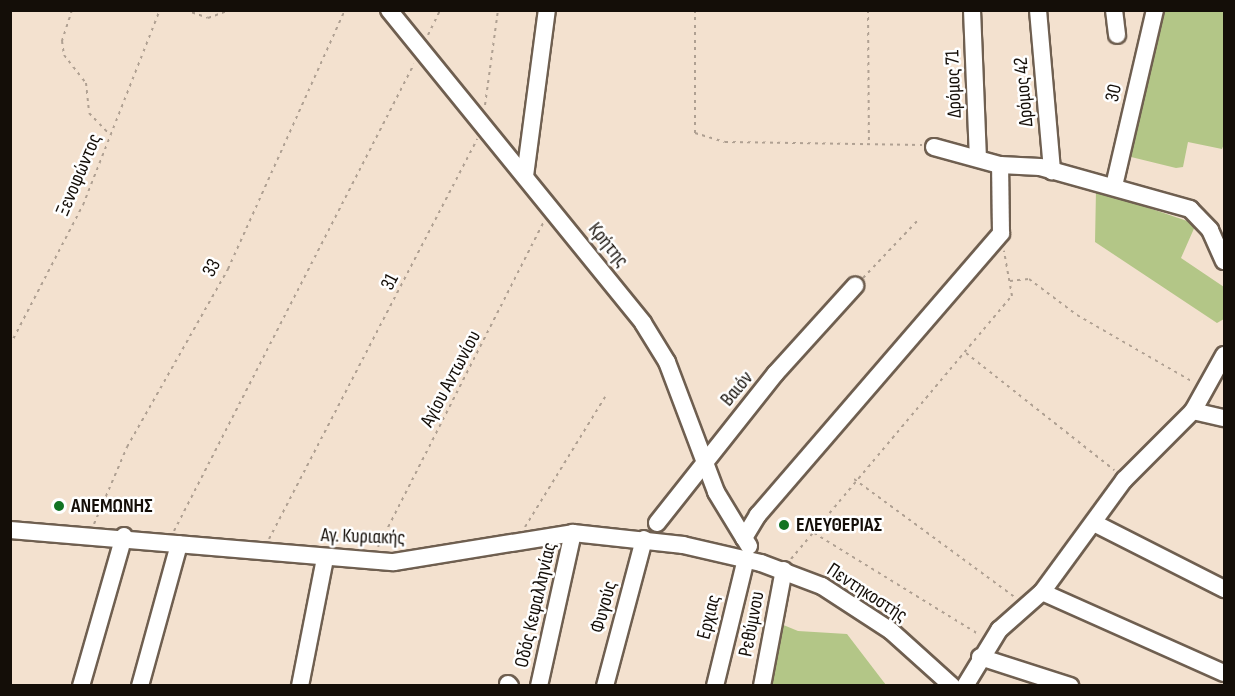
<!DOCTYPE html>
<html>
<head>
<meta charset="utf-8">
<style>
	body { margin:0 }
	#map { position:relative; width:1235px; height:696px; overflow:hidden; background:#f3e1cf; font-family:"Sofia Sans Condensed",sans-serif }
	div>[style] { position:absolute }
	.green>* { inset:0; background:#b3c687 }
	.path>* { height:2px; margin-top:-1px; transform-origin:0; background:repeating-linear-gradient(90deg,#afa092 0 3px,transparent 0 7.5px) }
	.roads { filter:drop-shadow(2px 0 #6f5f50) drop-shadow(-2px 0 #6f5f50) drop-shadow(0 2px #6f5f50) drop-shadow(0 -2px #6f5f50) }
	.minor>* { height:16px; margin:-8px; padding:0 8px; transform-origin:8px; border-radius:8px; background:#fff }
	.dots>* { width:16px; height:16px; translate:-50% -50%; box-sizing:border-box; border:3px solid #fff; border-radius:50% }
	span { translate:-50% -50%; white-space:nowrap; text-align:center; line-height:1.15; -webkit-text-stroke:5px #fff; paint-order:stroke }
	.street-label { font-size:20px; color:#140e08 }
	.poi-label { font-size:20px; color:#140e08; font-weight:700 }
	.left { translate:0 -50%; text-align:left }
	.frame { position:absolute; inset:0; border:12px solid #140e08; pointer-events:none }
</style>
</head>
<body>
<div id="map">
	<div class="green">
		<i style="clip-path:polygon(1161px 11px,1224px 11px,1224px 144px,1222px 149px,1188px 142px,1183px 167px,1176px 168px,1127px 156px)"></i>
		<i style="clip-path:polygon(1096px 190px,1196px 224px,1181px 258px,1224px 287px,1224px 319px,1217px 323px,1095px 242px)"></i>
		<i style="clip-path:polygon(781px 624px,798px 631px,847px 634px,886px 685px,768px 686px)"></i>
	</div>
	<div class="path">
		<i style="left:72px;top:10px;width:33px;rotate:108deg"></i>
		<i style="left:62px;top:41px;width:14px;rotate:82deg"></i>
		<i style="left:64px;top:55px;width:36px;rotate:52deg"></i>
		<i style="left:86px;top:83px;width:30px;rotate:84deg"></i>
		<i style="left:89px;top:113px;width:30px;rotate:46deg"></i>
		<i style="left:185px;top:10px;width:24px;rotate:19deg"></i>
		<i style="left:208px;top:18px;width:23px;rotate:-20deg"></i>
		<i style="left:695px;top:10px;width:123px;rotate:90deg"></i>
		<i style="left:695px;top:133px;width:31px;rotate:17deg"></i>
		<i style="left:725px;top:142px;width:197px;rotate:0.9deg"></i>
		<i style="left:868px;top:10px;width:132px;rotate:89.6deg"></i>
		<i style="left:428px;top:35px;width:28px;rotate:-64deg"></i>
		<i style="left:485px;top:105px;width:96px;rotate:-82.2deg"></i>
		<i style="left:863px;top:278px;width:79px;rotate:-46.5deg"></i>
		<i style="left:1010px;top:281px;width:19px;rotate:-6deg"></i>
		<i style="left:1029px;top:279px;width:60px;rotate:36.9deg"></i>
		<i style="left:1077px;top:315px;width:134px;rotate:30deg"></i>
		<i style="left:10px;top:345px;width:158px;rotate:-62.5deg"></i>
		<i style="left:83px;top:205px;width:210px;rotate:-68.5deg"></i>
		<i style="left:966px;top:353px;width:189px;rotate:38.3deg"></i>
		<i style="left:854px;top:479px;width:201px;rotate:36.3deg"></i>
		<i style="left:94px;top:524px;width:84px;rotate:-66.8deg"></i>
		<i style="left:127px;top:447px;width:205px;rotate:-60.4deg"></i>
		<i style="left:228px;top:269px;width:284px;rotate:-65.7deg"></i>
		<i style="left:525px;top:527px;width:153px;rotate:-58.4deg"></i>
		<i style="left:174px;top:531px;width:525px;rotate:-62.8deg"></i>
		<i style="left:814px;top:533px;width:195px;rotate:31.6deg"></i>
		<i style="left:269px;top:539px;width:451px;rotate:-62.5deg"></i>
		<i style="left:378px;top:547px;width:364px;rotate:-63deg"></i>
		<i style="left:791px;top:559px;width:344px;rotate:-50deg"></i>
		<i style="left:1012px;top:296px;width:46px;rotate:-100.1deg"></i>
	</div>
	<div class="roads">
		<div class="minor">
			<i style="left:389px;top:10px;width:403px;rotate:50.9deg"></i>
			<i style="left:643px;top:323px;width:46px;rotate:58.4deg"></i>
			<i style="left:667px;top:362px;width:139px;rotate:69.3deg"></i>
			<i style="left:716px;top:492px;width:54px;rotate:58.7deg"></i>
			<i style="left:972px;top:10px;width:147px;rotate:87.7deg"></i>
			<i style="left:1038px;top:10px;width:162px;rotate:85deg"></i>
			<i style="left:1114px;top:10px;width:25px;rotate:83deg"></i>
			<i style="left:934px;top:147px;width:68px;rotate:15.3deg"></i>
			<i style="left:1000px;top:165px;width:40px;rotate:2.9deg"></i>
			<i style="left:1040px;top:167px;width:156px;rotate:15.6deg"></i>
			<i style="left:1190px;top:209px;width:29px;rotate:46deg"></i>
			<i style="left:1210px;top:230px;width:34px;rotate:66deg"></i>
			<i style="left:525px;top:176px;width:167px;rotate:-82.5deg"></i>
			<i style="left:1114px;top:186px;width:181px;rotate:-76.9deg"></i>
			<i style="left:1193px;top:411px;width:32px;rotate:13deg"></i>
			<i style="left:657px;top:523px;width:191px;rotate:-51.6deg"></i>
			<i style="left:776px;top:373px;width:118px;rotate:-47.8deg"></i>
			<i style="left:1096px;top:524px;width:144px;rotate:26.9deg"></i>
			<i style="left:10px;top:530px;width:385px;rotate:4.8deg"></i>
			<i style="left:394px;top:562px;width:181px;rotate:-9.2deg"></i>
			<i style="left:573px;top:533px;width:111px;rotate:6.2deg"></i>
			<i style="left:683px;top:545px;width:80px;rotate:13deg"></i>
			<i style="left:761px;top:563px;width:65px;rotate:20.7deg"></i>
			<i style="left:822px;top:586px;width:82px;rotate:33.1deg"></i>
			<i style="left:891px;top:631px;width:82px;rotate:42deg"></i>
			<i style="left:749px;top:546px;width:9px;rotate:-122deg"></i>
			<i style="left:744px;top:538px;width:27px;rotate:-59deg"></i>
			<i style="left:758px;top:515px;width:372px;rotate:-49.2deg"></i>
			<i style="left:1001px;top:233px;width:68px;rotate:-90.8deg"></i>
			<i style="left:1042px;top:592px;width:199px;rotate:24deg"></i>
			<i style="left:980px;top:657px;width:95px;rotate:17.9deg"></i>
			<i style="left:508px;top:684px;width:3px;rotate:45deg"></i>
			<i style="left:81px;top:686px;width:156px;rotate:-74deg"></i>
			<i style="left:140px;top:686px;width:147px;rotate:-74.6deg"></i>
			<i style="left:300px;top:686px;width:130px;rotate:-78.9deg"></i>
			<i style="left:539px;top:686px;width:157px;rotate:-77.5deg"></i>
			<i style="left:605px;top:686px;width:152px;rotate:-75.1deg"></i>
			<i style="left:715px;top:686px;width:131px;rotate:-76.3deg"></i>
			<i style="left:762px;top:686px;width:118px;rotate:-79.3deg"></i>
			<i style="left:965px;top:686px;width:66px;rotate:-58.7deg"></i>
			<i style="left:999px;top:630px;width:57px;rotate:-41.5deg"></i>
			<i style="left:1042px;top:592px;width:139px;rotate:-53.8deg"></i>
			<i style="left:1124px;top:480px;width:98px;rotate:-45deg"></i>
			<i style="left:1193px;top:411px;width:64px;rotate:-61deg"></i>
		</div>
	</div>
	<div class="dots">
		<i style="left:59px;top:506px;background:#127322"></i>
		<i style="left:784px;top:525px;background:#127322"></i>
	</div>
	<div class="street-label">
		<span style="left:954px;top:84px;rotate:-92deg">Δρόμος 71</span>
		<span style="left:1024px;top:92px;rotate:-95deg">Δρόμος 42</span>
		<span style="left:1114px;top:93px;rotate:-77deg">30</span>
		<span style="left:79px;top:175px;rotate:-67deg">Ξενοφώντος</span>
		<span style="left:608px;top:245px;rotate:51deg">Κρήτης</span>
		<span style="left:212px;top:268px;rotate:-61deg">33</span>
		<span style="left:390px;top:282px;rotate:-63deg">31</span>
		<span style="left:451px;top:379px;rotate:-62deg">Αγίου Αντωνίου</span>
		<span style="left:737px;top:389px;rotate:-50deg">Βαιόν</span>
		<span style="left:363px;top:537px;rotate:2deg">Αγ. Κυριακής</span>
		<span style="left:867px;top:593px;rotate:33deg">Πεντηκοστής</span>
		<span style="left:536px;top:605px;rotate:-77deg">Οδός Κεφαλληνίας</span>
		<span style="left:604px;top:607px;rotate:-75deg">Φυγούς</span>
		<span style="left:709px;top:617px;rotate:-76deg">Ερχιας</span>
		<span style="left:752px;top:624px;rotate:-79deg">Ρεθύμνου</span>
	</div>
	<div class="poi-label">
		<span class="left" style="left:71px;top:506px">ΑΝΕΜΩΝΗΣ</span>
		<span class="left" style="left:796px;top:525px">ΕΛΕΥΘΕΡΙΑΣ</span>
	</div>
	<div class="frame"></div>
</div>
</body>
</html>
